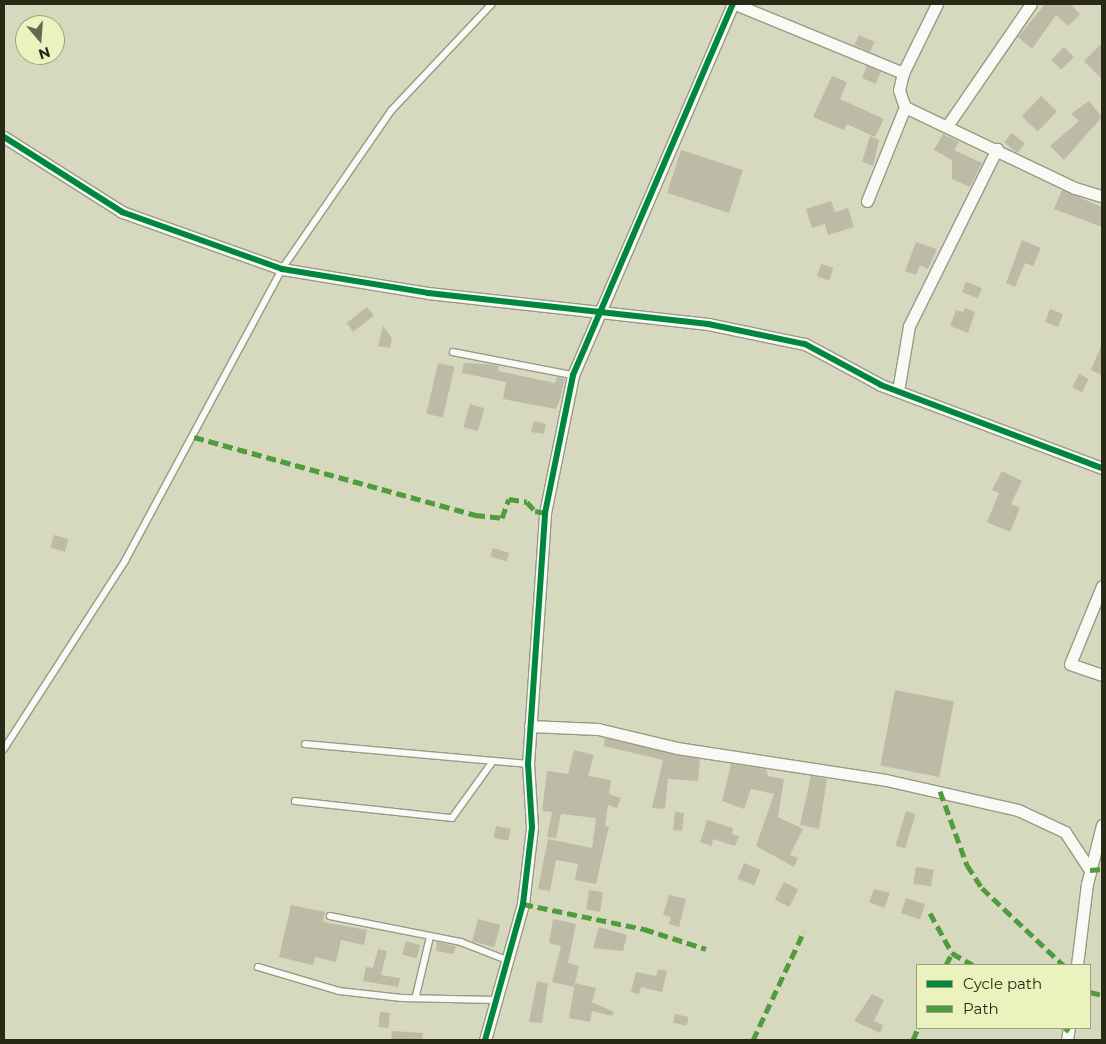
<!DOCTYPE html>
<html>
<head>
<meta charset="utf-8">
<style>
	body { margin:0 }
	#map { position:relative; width:1106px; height:1044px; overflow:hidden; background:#d6d9bd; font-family:Montserrat,sans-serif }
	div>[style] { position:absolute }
	.building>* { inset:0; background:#bdbba5; transform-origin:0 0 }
	.roads { filter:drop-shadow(1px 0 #989a85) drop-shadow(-1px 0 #989a85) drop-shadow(0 1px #989a85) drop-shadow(0 -1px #989a85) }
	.service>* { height:5.5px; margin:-2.75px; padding:0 2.75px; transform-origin:2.75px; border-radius:2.75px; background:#f9f9f5 }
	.minor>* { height:11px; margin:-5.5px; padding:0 5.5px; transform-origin:5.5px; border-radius:5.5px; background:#f9f9f5 }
	.quiet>* { height:5px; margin-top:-2.5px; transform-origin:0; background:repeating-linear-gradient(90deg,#4e9c3d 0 10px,transparent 0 15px) }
	.cycleway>* { height:6px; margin:-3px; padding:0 3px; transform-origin:3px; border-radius:3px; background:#00873e }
	span { translate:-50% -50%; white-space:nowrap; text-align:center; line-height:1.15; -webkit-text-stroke:5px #ebf2be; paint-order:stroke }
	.frame { position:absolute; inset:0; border:5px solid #282a16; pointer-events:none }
	.legend { position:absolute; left:916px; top:964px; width:175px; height:65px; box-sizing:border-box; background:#ebf2be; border:1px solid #9da27b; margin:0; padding:6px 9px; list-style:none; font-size:15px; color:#282a16 }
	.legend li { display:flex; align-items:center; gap:10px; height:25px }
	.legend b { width:25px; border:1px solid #9da27b }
	.north { position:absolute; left:15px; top:15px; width:50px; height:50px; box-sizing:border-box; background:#ebf2be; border:1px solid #9da27b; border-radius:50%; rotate:162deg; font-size:14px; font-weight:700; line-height:20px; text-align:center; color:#282a16 }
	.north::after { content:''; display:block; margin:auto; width:18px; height:22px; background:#656750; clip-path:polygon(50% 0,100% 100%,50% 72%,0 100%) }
</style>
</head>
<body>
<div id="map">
	<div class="building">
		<i style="clip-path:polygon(1045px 4px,1070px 4px,1080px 14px,1068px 26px,1056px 15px,1032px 49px,1018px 37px)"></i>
		<i style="left:859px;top:35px;width:17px;height:11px;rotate:24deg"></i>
		<i style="clip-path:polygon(1102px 43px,1102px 79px,1084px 61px)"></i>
		<i style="left:1064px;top:47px;width:14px;height:18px;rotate:45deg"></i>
		<i style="left:867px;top:66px;width:15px;height:13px;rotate:23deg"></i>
		<i style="clip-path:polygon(832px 76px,847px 82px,840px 99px,884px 119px,875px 137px,847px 124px,844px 130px,813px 117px)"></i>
		<i style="left:1041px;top:96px;width:22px;height:28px;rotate:43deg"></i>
		<i style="clip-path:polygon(1089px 101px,1102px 117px,1064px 160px,1050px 146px,1079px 121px,1071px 114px)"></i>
		<i style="left:1012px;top:133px;width:17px;height:12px;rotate:40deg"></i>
		<i style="clip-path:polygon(943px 134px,959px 142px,954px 150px,982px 163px,970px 187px,952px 179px,952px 160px,934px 150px)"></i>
		<i style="clip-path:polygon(870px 136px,879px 140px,873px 166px,862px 162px)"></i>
		<i style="left:681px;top:150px;width:65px;height:45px;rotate:18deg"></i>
		<i style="clip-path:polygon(1062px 190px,1102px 207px,1102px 227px,1054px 209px)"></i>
		<i style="clip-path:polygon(831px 201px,835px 212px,848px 208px,854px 227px,828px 235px,825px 224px,812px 228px,806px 209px)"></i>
		<i style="clip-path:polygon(1022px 240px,1041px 248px,1033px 266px,1025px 263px,1015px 287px,1006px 283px)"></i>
		<i style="clip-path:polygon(916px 242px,937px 249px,928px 269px,920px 265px,916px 275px,905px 271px)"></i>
		<i style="left:821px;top:264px;width:13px;height:13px;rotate:18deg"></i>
		<i style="left:966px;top:282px;width:17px;height:11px;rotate:21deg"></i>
		<i style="left:367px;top:307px;width:11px;height:26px;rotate:52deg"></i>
		<i style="clip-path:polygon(965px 308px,975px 312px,968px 333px,950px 326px,956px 310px,963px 312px)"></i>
		<i style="left:1050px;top:309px;width:14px;height:14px;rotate:21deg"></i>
		<i style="clip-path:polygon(383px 326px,392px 338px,390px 348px,378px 346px)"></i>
		<i style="clip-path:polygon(1102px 344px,1102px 375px,1091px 370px)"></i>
		<i style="left:438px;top:363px;width:17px;height:52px;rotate:13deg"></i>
		<i style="clip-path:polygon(464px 363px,488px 364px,499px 366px,498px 371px,555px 383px,557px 377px,565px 379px,560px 399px,556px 409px,503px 399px,506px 382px,462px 373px)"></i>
		<i style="left:1079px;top:374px;width:11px;height:15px;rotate:27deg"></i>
		<i style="left:470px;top:404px;width:15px;height:24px;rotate:16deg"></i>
		<i style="clip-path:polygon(534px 421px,546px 424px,544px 434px,531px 432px)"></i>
		<i style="clip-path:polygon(1002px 471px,1022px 481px,1011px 504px,1020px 508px,1010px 532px,987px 522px,999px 493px,992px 490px)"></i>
		<i style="left:54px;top:535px;width:15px;height:13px;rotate:16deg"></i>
		<i style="left:493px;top:548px;width:17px;height:9px;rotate:17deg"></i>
		<i style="left:895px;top:690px;width:60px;height:77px;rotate:11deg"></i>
		<i style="clip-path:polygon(605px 738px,700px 759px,698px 781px,668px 779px,665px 809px,652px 808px,663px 760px,604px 746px)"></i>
		<i style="clip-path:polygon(574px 750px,594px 755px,588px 776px,611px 780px,609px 794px,621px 798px,617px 808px,608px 805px,605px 826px,609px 826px,596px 884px,575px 880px,578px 864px,556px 860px,550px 891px,538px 889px,548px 839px,592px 848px,596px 818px,561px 814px,556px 838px,547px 837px,552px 812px,542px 811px,547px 771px,568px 774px)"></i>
		<i style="clip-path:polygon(731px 764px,766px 769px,768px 776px,784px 779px,778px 817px,803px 829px,790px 855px,798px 858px,794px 867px,756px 846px,774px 794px,751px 789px,744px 809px,722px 801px)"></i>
		<i style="clip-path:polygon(811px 776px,827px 779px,819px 829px,800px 825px)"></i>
		<i style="left:906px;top:811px;width:10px;height:36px;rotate:17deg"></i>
		<i style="left:675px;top:812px;width:9px;height:18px;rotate:6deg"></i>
		<i style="clip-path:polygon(707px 820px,733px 828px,732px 834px,739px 836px,735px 846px,713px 839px,712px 846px,700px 842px)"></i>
		<i style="left:496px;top:826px;width:15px;height:12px;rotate:11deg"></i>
		<i style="left:744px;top:863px;width:18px;height:17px;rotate:22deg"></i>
		<i style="left:916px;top:867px;width:18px;height:17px;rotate:9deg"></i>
		<i style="left:784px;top:882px;width:16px;height:20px;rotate:27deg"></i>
		<i style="clip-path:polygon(874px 889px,890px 893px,884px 908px,869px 902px)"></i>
		<i style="left:589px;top:890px;width:14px;height:20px;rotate:8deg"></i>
		<i style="clip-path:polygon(669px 895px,686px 899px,679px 927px,669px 924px,671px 917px,663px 915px)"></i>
		<i style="left:906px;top:898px;width:20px;height:16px;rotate:18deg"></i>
		<i style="clip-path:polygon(291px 905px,325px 912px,323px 922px,367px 930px,364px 945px,341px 940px,336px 962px,315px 957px,313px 965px,279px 957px)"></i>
		<i style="left:478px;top:919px;width:23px;height:23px;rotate:15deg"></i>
		<i style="clip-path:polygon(553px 919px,576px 924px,568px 963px,579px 966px,574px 987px,552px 982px,561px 946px,549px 943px)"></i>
		<i style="clip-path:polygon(599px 927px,627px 935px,623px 951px,593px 948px)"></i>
		<i style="left:406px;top:941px;width:15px;height:14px;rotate:16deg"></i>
		<i style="clip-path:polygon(437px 942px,456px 946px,454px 954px,436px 951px)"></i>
		<i style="clip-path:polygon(378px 949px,387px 951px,381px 975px,400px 978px,398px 987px,363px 981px,366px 967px,373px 968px)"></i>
		<i style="clip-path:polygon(658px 969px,667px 971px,662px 992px,641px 987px,639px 994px,631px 992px,636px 972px,656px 976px)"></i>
		<i style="clip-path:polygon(537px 981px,548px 984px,542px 1023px,529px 1022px)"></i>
		<i style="clip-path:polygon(575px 983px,596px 988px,592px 1002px,614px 1012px,612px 1016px,592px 1011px,590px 1022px,569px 1018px)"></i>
		<i style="clip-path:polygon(872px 994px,884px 1000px,874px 1021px,883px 1025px,880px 1033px,854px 1021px)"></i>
		<i style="left:380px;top:1012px;width:10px;height:15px;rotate:6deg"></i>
		<i style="left:675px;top:1014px;width:14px;height:9px;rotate:12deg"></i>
		<i style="clip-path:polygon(392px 1031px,423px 1033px,422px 1040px,391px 1040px)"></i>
	</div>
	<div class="roads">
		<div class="service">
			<i style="left:453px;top:352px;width:122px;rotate:10.9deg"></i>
			<i style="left:305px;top:744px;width:224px;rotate:5.1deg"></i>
			<i style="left:4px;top:749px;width:224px;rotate:-57.2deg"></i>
			<i style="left:125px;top:561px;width:332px;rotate:-61.7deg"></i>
			<i style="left:282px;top:269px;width:192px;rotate:-55.4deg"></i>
			<i style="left:391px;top:111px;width:147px;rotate:-46.7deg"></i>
			<i style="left:295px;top:801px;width:158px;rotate:6.2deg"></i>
			<i style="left:452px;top:818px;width:67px;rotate:-54.2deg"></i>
			<i style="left:330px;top:916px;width:134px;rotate:11.2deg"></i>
			<i style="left:461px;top:942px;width:49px;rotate:21.4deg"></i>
			<i style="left:258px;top:967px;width:84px;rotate:16.5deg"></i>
			<i style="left:339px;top:991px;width:63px;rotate:6.3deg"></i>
			<i style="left:402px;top:998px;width:93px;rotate:1.2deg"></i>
			<i style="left:416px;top:996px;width:61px;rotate:-76.7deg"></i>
		</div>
		<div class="minor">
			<i style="left:735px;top:4px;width:182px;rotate:22.3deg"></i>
			<i style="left:903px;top:73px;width:17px;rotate:103deg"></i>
			<i style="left:899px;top:90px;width:18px;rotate:71deg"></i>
			<i style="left:905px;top:107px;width:188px;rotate:25.5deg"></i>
			<i style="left:1075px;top:188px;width:28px;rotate:17deg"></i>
			<i style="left:903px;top:73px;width:77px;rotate:-63.8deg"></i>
			<i style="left:947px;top:126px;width:148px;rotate:-55.5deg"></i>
			<i style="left:4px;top:137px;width:140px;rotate:32.4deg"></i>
			<i style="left:122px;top:212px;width:170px;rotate:19.6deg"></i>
			<i style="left:282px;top:269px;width:148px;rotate:9.3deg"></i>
			<i style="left:428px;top:293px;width:282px;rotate:6.3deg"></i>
			<i style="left:708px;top:324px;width:99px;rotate:11.7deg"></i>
			<i style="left:805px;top:344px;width:86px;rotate:28.3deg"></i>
			<i style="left:881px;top:385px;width:236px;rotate:20.6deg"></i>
			<i style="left:867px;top:201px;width:101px;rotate:-68deg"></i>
			<i style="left:898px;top:391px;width:66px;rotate:-80.4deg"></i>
			<i style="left:909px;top:326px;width:198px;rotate:-63.6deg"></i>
			<i style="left:1102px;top:586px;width:84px;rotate:112.3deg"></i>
			<i style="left:1070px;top:664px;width:34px;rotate:19deg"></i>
			<i style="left:530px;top:726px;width:68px;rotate:2.5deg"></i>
			<i style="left:598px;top:729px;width:81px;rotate:13.5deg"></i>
			<i style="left:677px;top:748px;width:211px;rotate:8.7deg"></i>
			<i style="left:886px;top:780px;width:135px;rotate:12.8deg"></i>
			<i style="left:1018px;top:810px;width:52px;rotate:25.1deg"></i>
			<i style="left:1065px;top:832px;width:45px;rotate:56.7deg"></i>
			<i style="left:1077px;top:965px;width:82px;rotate:-83deg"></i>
			<i style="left:1087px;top:884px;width:61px;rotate:-75.7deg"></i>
			<i style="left:485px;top:1040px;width:141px;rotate:-74.4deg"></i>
			<i style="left:523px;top:904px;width:78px;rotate:-83.3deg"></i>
			<i style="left:532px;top:827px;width:63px;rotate:-93.6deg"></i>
			<i style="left:528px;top:764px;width:252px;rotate:-86.1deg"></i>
			<i style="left:545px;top:513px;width:141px;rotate:-78.5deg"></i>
			<i style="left:573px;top:375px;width:404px;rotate:-66.7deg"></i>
			<i style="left:1067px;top:1040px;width:12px;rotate:-81deg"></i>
		</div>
	</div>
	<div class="quiet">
		<i style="left:194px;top:437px;width:292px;rotate:15.5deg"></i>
		<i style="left:475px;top:515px;width:27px;rotate:6deg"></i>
		<i style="left:502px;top:518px;width:20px;rotate:-70deg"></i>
		<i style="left:509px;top:499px;width:18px;rotate:9deg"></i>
		<i style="left:527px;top:502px;width:12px;rotate:48deg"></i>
		<i style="left:535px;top:511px;width:10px;rotate:11deg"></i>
		<i style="left:940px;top:791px;width:79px;rotate:70deg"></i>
		<i style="left:967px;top:865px;width:27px;rotate:57deg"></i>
		<i style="left:982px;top:888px;width:112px;rotate:43.5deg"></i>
		<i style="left:1090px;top:870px;width:12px;rotate:-5deg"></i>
		<i style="left:523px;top:904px;width:124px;rotate:11.7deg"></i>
		<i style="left:644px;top:929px;width:65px;rotate:17.9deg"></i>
		<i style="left:930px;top:913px;width:46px;rotate:61.2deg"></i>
		<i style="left:952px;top:953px;width:24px;rotate:30deg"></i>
		<i style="left:946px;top:965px;width:13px;rotate:-63deg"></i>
		<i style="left:1090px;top:992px;width:12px;rotate:14deg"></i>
		<i style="left:1065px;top:1028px;width:5px;rotate:37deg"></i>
		<i style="left:753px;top:1040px;width:120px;rotate:-64.9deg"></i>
		<i style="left:913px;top:1040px;width:13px;rotate:-67deg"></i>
	</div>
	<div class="cycleway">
		<i style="left:4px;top:137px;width:140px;rotate:32.4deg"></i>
		<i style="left:122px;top:212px;width:170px;rotate:19.6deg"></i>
		<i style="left:282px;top:269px;width:148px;rotate:9.3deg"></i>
		<i style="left:428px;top:293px;width:282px;rotate:6.3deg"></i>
		<i style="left:708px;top:324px;width:99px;rotate:11.7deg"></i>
		<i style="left:805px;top:344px;width:86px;rotate:28.3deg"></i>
		<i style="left:881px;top:385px;width:236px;rotate:20.6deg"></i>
		<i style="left:485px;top:1040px;width:141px;rotate:-74.4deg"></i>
		<i style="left:523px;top:904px;width:78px;rotate:-83.3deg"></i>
		<i style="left:532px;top:827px;width:63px;rotate:-93.6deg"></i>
		<i style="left:528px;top:764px;width:252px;rotate:-86.1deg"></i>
		<i style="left:545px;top:513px;width:141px;rotate:-78.5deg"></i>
		<i style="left:573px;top:375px;width:404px;rotate:-66.7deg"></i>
	</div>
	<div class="frame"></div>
	<ul class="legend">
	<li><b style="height:6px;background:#00873e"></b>Cycle path</li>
	<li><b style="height:6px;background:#4e9c3d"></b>Path</li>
	</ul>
	<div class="north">N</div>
</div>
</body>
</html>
